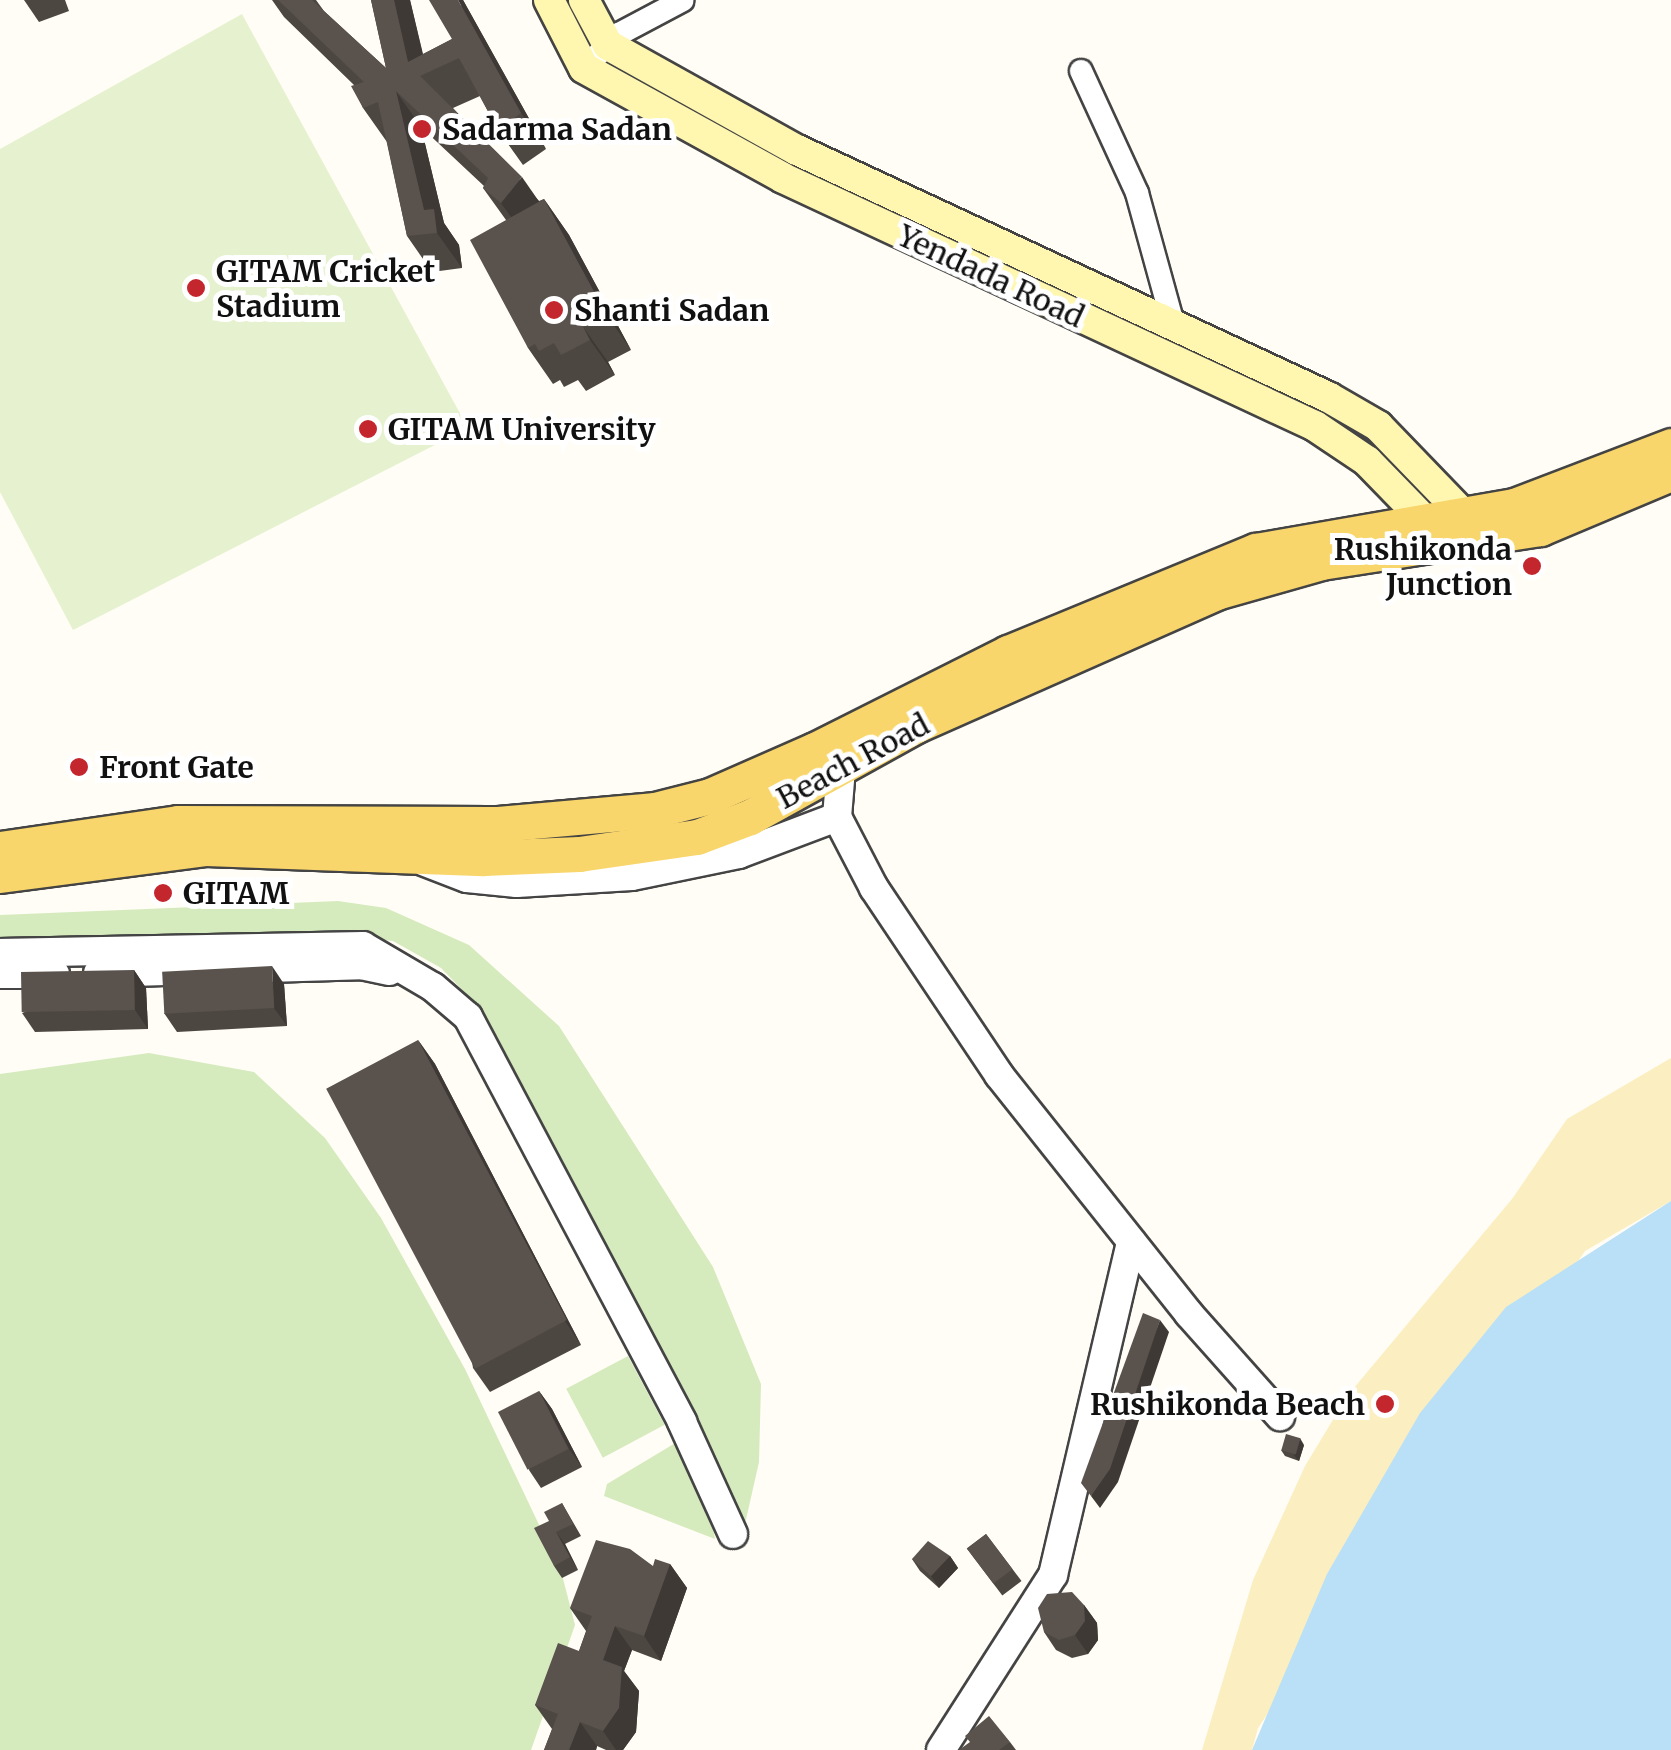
<!DOCTYPE html>
<html>
<head>
<meta charset="utf-8">
<style>
	body { margin:0 }
	#map { position:relative; width:1671px; height:1750px; overflow:hidden; background:#fffdf5; font-family:Merriweather,serif }
	div>[style] { position:absolute }
	.green>* { inset:0; background:#d5ebbd; transform-origin:0 0 }
	.sand>* { inset:0; background:#fbeec1 }
	.pitch>* { inset:0; background:#e6f2cf }
	.water>* { inset:0; background:#b9e0f7 }
	.roads { filter:drop-shadow(2px 0 #444) drop-shadow(-2px 0 #444) drop-shadow(0 2px #444) drop-shadow(0 -2px #444) }
	.minor>* { height:22px; margin:-11px; padding:0 11px; transform-origin:11px; border-radius:11px; background:#fff }
	.tertiary>* { height:28px; margin:-14px; padding:0 14px; transform-origin:14px; border-radius:14px; background:#fff }
	.secondary>* { height:30px; margin:-15px; padding:0 15px; transform-origin:15px; border-radius:15px; background:#fff6b0 }
	.primary>* { height:35px; margin:-17.5px; padding:0 17.5px; transform-origin:17.5px; border-radius:17.5px; background:#f9d66b }
	.wall>* { inset:0; background:#4d4742; transform-origin:0 0 }
	.shaded-wall>* { inset:0; background:#3f3936 }
	.building>* { inset:0; background:#5a524d; transform-origin:0 0 }
	.dots>* { width:28px; height:28px; translate:-50% -50%; box-sizing:border-box; border:5px solid #fff; border-radius:50% }
	span { translate:-50% -50%; white-space:nowrap; text-align:center; line-height:1.15; -webkit-text-stroke:10px #fff; paint-order:stroke }
	.poi-label { font-size:30px; color:#111; font-weight:700 }
	.left { translate:0 -50%; text-align:left }
	.right { translate:-100% -50%; text-align:right }
	.street-label { font-size:30px; color:#111 }
</style>
</head>
<body>
<div id="map">
	<div class="green">
		<i style="clip-path:polygon(338px 901px,386px 908px,469px 945px,559px 1026px,713px 1267px,761px 1384px,759px 1462px,745px 1524px,479px 1007px,441px 968px,393px 941px,333px 934px,0 944px,0 915px)"></i>
		<i style="clip-path:polygon(149px 1053px,254px 1072px,325px 1138px,381px 1218px,465px 1369px,561px 1571px,575px 1625px,531px 1750px,0 1750px,0 1074px)"></i>
		<i style="left:628px;top:1356px;width:78px;height:70px;rotate:62deg"></i>
		<i style="clip-path:polygon(677px 1442px,712px 1521px,715px 1539px,604px 1496px,607px 1484px)"></i>
	</div>
	<div class="sand">
		<i style="clip-path:polygon(1671px 1058px,1671px 1201px,1585px 1251px,1258px 1728px,1252px 1750px,1202px 1750px,1253px 1580px,1305px 1466px,1348px 1395px,1512px 1199px,1567px 1119px)"></i>
	</div>
	<div class="pitch">
		<i style="clip-path:polygon(242px 14px,468px 428px,73px 630px,0 492px,0 149px)"></i>
	</div>
	<div class="water">
		<i style="clip-path:polygon(1671px 1201px,1671px 1750px,1252px 1750px,1327px 1574px,1420px 1413px,1506px 1307px)"></i>
	</div>
	<div class="roads">
		<div class="minor">
			<i style="left:584px;top:68px;width:49px;rotate:-44.2deg"></i>
			<i style="left:619px;top:34px;width:72px;rotate:-28deg"></i>
			<i style="left:1081px;top:71px;width:134px;rotate:65.3deg"></i>
			<i style="left:1137px;top:193px;width:139px;rotate:74.6deg"></i>
		</div>
		<div class="tertiary">
			<i style="left:837px;top:817px;width:80px;rotate:62.5deg"></i>
			<i style="left:874px;top:888px;width:225px;rotate:56.2deg"></i>
			<i style="left:999px;top:1075px;width:305px;rotate:51.5deg"></i>
			<i style="left:1189px;top:1314px;width:137px;rotate:48.3deg"></i>
			<i style="left:425px;top:862px;width:45px;rotate:20.9deg"></i>
			<i style="left:467px;top:878px;width:50px;rotate:5.7deg"></i>
			<i style="left:517px;top:883px;width:115px;rotate:-3.5deg"></i>
			<i style="left:632px;top:876px;width:109px;rotate:-11.6deg"></i>
			<i style="left:739px;top:854px;width:105px;rotate:-20.7deg"></i>
			<i style="left:837px;top:817px;width:49px;rotate:-85.3deg"></i>
			<i style="left:0;top:953px;width:363px;rotate:-1.1deg"></i>
			<i style="left:363px;top:946px;width:81px;rotate:30.4deg"></i>
			<i style="left:433px;top:987px;width:46px;rotate:40.6deg"></i>
			<i style="left:468px;top:1017px;width:458px;rotate:62.1deg"></i>
			<i style="left:682px;top:1422px;width:123px;rotate:65.5deg"></i>
			<i style="left:98px;top:973px;width:263px;rotate:-1.7deg"></i>
			<i style="left:361px;top:965px;width:29px;rotate:12deg"></i>
			<i style="left:0;top:974px;width:55px"></i>
			<i style="left:941px;top:1750px;width:208px;rotate:-57.4deg"></i>
			<i style="left:1053px;top:1575px;width:342px;rotate:-76.8deg"></i>
		</div>
		<div class="secondary">
			<i style="left:549px;top:0;width:76px;rotate:62.8deg"></i>
			<i style="left:584px;top:68px;width:227px;rotate:28.9deg"></i>
			<i style="left:783px;top:178px;width:587px;rotate:24.99deg"></i>
			<i style="left:1315px;top:426px;width:63px;rotate:33.9deg"></i>
			<i style="left:1367px;top:461px;width:105px;rotate:45.8deg"></i>
			<i style="left:584px;top:0;width:51px;rotate:61.9deg"></i>
			<i style="left:608px;top:45px;width:216px;rotate:29.1deg"></i>
			<i style="left:797px;top:150px;width:586px;rotate:24.95deg"></i>
			<i style="left:1328px;top:397px;width:58px;rotate:30.1deg"></i>
			<i style="left:1378px;top:426px;width:124px;rotate:46deg"></i>
			<i style="left:1464px;top:515px;width:18px;rotate:63deg"></i>
		</div>
		<div class="primary">
			<i style="left:0;top:849px;width:180px;rotate:-8.3deg"></i>
			<i style="left:178px;top:823px;width:320px;rotate:0.2deg"></i>
			<i style="left:498px;top:824px;width:158px;rotate:-5.1deg"></i>
			<i style="left:655px;top:810px;width:57px;rotate:-14.3deg"></i>
			<i style="left:710px;top:796px;width:115px;rotate:-23.7deg"></i>
			<i style="left:815px;top:750px;width:216px;rotate:-26.7deg"></i>
			<i style="left:1008px;top:653px;width:268px;rotate:-22.4deg"></i>
			<i style="left:1256px;top:551px;width:262px;rotate:-9.9deg"></i>
			<i style="left:1514px;top:506px;width:168px;rotate:-20.9deg"></i>
			<i style="left:0;top:875px;width:208px;rotate:-7.5deg"></i>
			<i style="left:206px;top:848px;width:278px;rotate:2.1deg"></i>
			<i style="left:484px;top:858px;width:95px;rotate:-2.4deg"></i>
			<i style="left:579px;top:854px;width:119px;rotate:-8.2deg"></i>
			<i style="left:697px;top:837px;width:57px;rotate:-20.7deg"></i>
			<i style="left:750px;top:817px;width:188px;rotate:-29deg"></i>
			<i style="left:914px;top:726px;width:330px;rotate:-23.9deg"></i>
			<i style="left:1216px;top:592px;width:109px;rotate:-15.9deg"></i>
			<i style="left:1321px;top:562px;width:222px;rotate:-8.8deg"></i>
			<i style="left:1540px;top:528px;width:142px;rotate:-22.8deg"></i>
		</div>
	</div>
	<div class="wall">
		<i style="clip-path:polygon(24px 0,65px 0,69px 11px,39px 22px)"></i>
		<i style="clip-path:polygon(272px 0,316px 0,324px 11px,386px 68px,371px 0,410px 0,423px 54px,452px 39px,463px 0,546px 149px,523px 165px,498px 130px,480px 96px,453px 108px,539px 201px,544px 199px,569px 235px,631px 350px,608px 362px,615px 375px,586px 391px,578px 380px,564px 387px,560px 380px,553px 384px,528px 348px,506px 220px,483px 188px,484px 186px,421px 127px,444px 223px,459px 245px,462px 268px,432px 272px,407px 236px,387px 142px,363px 108px,354px 85px,284px 17px)"></i>
		<i style="clip-path:polygon(134px 970px,146px 988px,148px 1029px,35px 1032px,22px 1013px)"></i>
		<i style="clip-path:polygon(284px 984px,287px 1026px,177px 1032px,164px 1013px)"></i>
		<i style="clip-path:polygon(418px 1040px,435px 1064px,581px 1345px,490px 1392px,473px 1368px)"></i>
		<i style="clip-path:polygon(539px 1391px,552px 1409px,582px 1467px,541px 1488px,529px 1470px)"></i>
		<i style="clip-path:polygon(1304px 1445px,1299px 1461px,1285px 1456px,1281px 1450px)"></i>
		<i style="clip-path:polygon(562px 1503px,581px 1536px,565px 1544px,578px 1570px,562px 1578px,554px 1566px,549px 1521px)"></i>
		<i style="left:986px;top:1534px;width:59px;height:24px;rotate:53deg"></i>
		<i style="clip-path:polygon(950px 1556px,958px 1568px,939px 1588px,920px 1571px,912px 1559px)"></i>
		<i style="clip-path:polygon(670px 1564px,687px 1588px,661px 1661px,632px 1650px,624px 1671px,639px 1691px,636px 1732px,623px 1750px,606px 1750px,597px 1746px,596px 1750px,544px 1750px,552px 1729px,535px 1705px,579px 1651px,586px 1631px,570px 1608px,653px 1566px)"></i>
		<i style="clip-path:polygon(1084px 1605px,1097px 1623px,1098px 1640px,1088px 1654px,1072px 1658px,1056px 1650px,1044px 1632px)"></i>
		<i style="clip-path:polygon(1010px 1742px,1016px 1750px,959px 1750px)"></i>
	</div>
	<div class="shaded-wall">
		<i style="clip-path:polygon(394px 0,410px 0,427px 73px,408px 62px)"></i>
		<i style="clip-path:polygon(458px 0,463px 0,546px 149px,521px 113px)"></i>
		<i style="clip-path:polygon(396px 91px,421px 127px,444px 223px,459px 245px,462px 268px,437px 233px,424px 210px)"></i>
		<i style="clip-path:polygon(522px 177px,547px 213px,526px 238px,501px 203px)"></i>
		<i style="clip-path:polygon(544px 199px,569px 235px,631px 350px,606px 314px)"></i>
		<i style="clip-path:polygon(583px 327px,608px 362px,615px 375px,590px 340px)"></i>
		<i style="clip-path:polygon(272px 966px,284px 984px,287px 1026px,274px 1008px)"></i>
		<i style="clip-path:polygon(134px 970px,146px 988px,148px 1029px,135px 1010px)"></i>
		<i style="clip-path:polygon(418px 1040px,435px 1064px,581px 1345px,565px 1321px)"></i>
		<i style="clip-path:polygon(1160px 1320px,1169px 1332px,1118px 1482px,1100px 1508px,1091px 1496px)"></i>
		<i style="clip-path:polygon(539px 1391px,552px 1409px,582px 1467px,569px 1449px)"></i>
		<i style="clip-path:polygon(1300px 1438px,1304px 1445px,1299px 1461px,1294px 1455px)"></i>
		<i style="clip-path:polygon(556px 1532px,565px 1544px,578px 1570px,570px 1557px)"></i>
		<i style="clip-path:polygon(950px 1556px,958px 1568px,939px 1588px,931px 1576px)"></i>
		<i style="clip-path:polygon(670px 1564px,687px 1588px,661px 1661px,644px 1636px)"></i>
		<i style="clip-path:polygon(1084px 1605px,1097px 1623px,1098px 1640px,1088px 1654px,1075px 1635px)"></i>
		<i style="clip-path:polygon(615px 1626px,632px 1650px,624px 1671px,639px 1691px,636px 1732px,623px 1750px,616px 1750px,603px 1731px,603px 1660px)"></i>
		<i style="clip-path:polygon(580px 1722px,597px 1746px,596px 1750px,569px 1750px)"></i>
	</div>
	<div class="building">
		<i style="clip-path:polygon(278px 0,312px 0,386px 68px,371px 0,394px 0,408px 62px,452px 39px,429px 0,458px 0,521px 113px,498px 130px,459px 58px,420px 76px,522px 177px,501px 203px,483px 188px,488px 178px,396px 91px,424px 210px,434px 209px,437px 233px,407px 236px,378px 102px,363px 108px,351px 86px,364px 82px)"></i>
		<i style="clip-path:polygon(544px 199px,606px 314px,583px 327px,590px 340px,561px 355px,554px 343px,539px 351px,535px 344px,528px 348px,470px 240px)"></i>
		<i style="left:272px;top:966px;width:42px;height:110px;rotate:87deg"></i>
		<i style="left:134px;top:970px;width:40px;height:113px;rotate:89deg"></i>
		<i style="left:418px;top:1040px;width:317px;height:104px;rotate:62deg"></i>
		<i style="clip-path:polygon(1143px 1313px,1160px 1320px,1110px 1469px,1091px 1496px,1081px 1483px)"></i>
		<i style="left:539px;top:1391px;width:65px;height:46px;rotate:63deg"></i>
		<i style="left:1286px;top:1434px;width:15px;height:17px;rotate:16deg"></i>
		<i style="clip-path:polygon(562px 1503px,573px 1524px,556px 1532px,570px 1557px,554px 1566px,534px 1528px,549px 1521px,544px 1512px)"></i>
		<i style="left:986px;top:1534px;width:44px;height:24px;rotate:53deg"></i>
		<i style="clip-path:polygon(596px 1540px,630px 1549px,653px 1566px,655px 1559px,670px 1564px,644px 1636px,615px 1626px,603px 1660px,622px 1667px,619px 1708px,603px 1731px,580px 1722px,569px 1750px,544px 1750px,558px 1714px,535px 1705px,558px 1643px,579px 1651px,592px 1616px,570px 1608px)"></i>
		<i style="clip-path:polygon(928px 1541px,950px 1556px,931px 1576px,912px 1559px)"></i>
		<i style="clip-path:polygon(1072px 1592px,1084px 1605px,1085px 1621px,1075px 1635px,1059px 1640px,1044px 1632px,1038px 1608px,1047px 1594px)"></i>
		<i style="clip-path:polygon(989px 1716px,1010px 1742px,999px 1750px,959px 1750px,970px 1742px,965px 1736px)"></i>
	</div>
	<div class="dots">
		<i style="left:422px;top:129px;background:#c4262e"></i>
		<i style="left:196px;top:288px;background:#c4262e"></i>
		<i style="left:554px;top:310px;background:#c4262e"></i>
		<i style="left:368px;top:429px;background:#c4262e"></i>
		<i style="left:1532px;top:566px;background:#c4262e"></i>
		<i style="left:79px;top:767px;background:#c4262e"></i>
		<i style="left:163px;top:893px;background:#c4262e"></i>
		<i style="left:1385px;top:1404px;background:#c4262e"></i>
	</div>
	<div class="poi-label">
		<span class="left" style="left:442px;top:129px">Sadarma Sadan</span>
		<span class="left" style="left:216px;top:288px">GITAM Cricket<br>Stadium</span>
		<span class="left" style="left:574px;top:310px">Shanti Sadan</span>
		<span class="left" style="left:388px;top:429px">GITAM University</span>
		<span class="right" style="left:1512px;top:566px">Rushikonda<br>Junction</span>
		<span class="left" style="left:99px;top:767px">Front Gate</span>
		<span class="left" style="left:183px;top:893px">GITAM</span>
		<span class="right" style="left:1365px;top:1404px">Rushikonda Beach</span>
	</div>
	<div class="street-label">
		<span style="left:991px;top:276px;rotate:25deg">Yendada Road</span>
		<span style="left:853px;top:761px;rotate:-28deg">Beach Road</span>
	</div>
</div>
</body>
</html>
